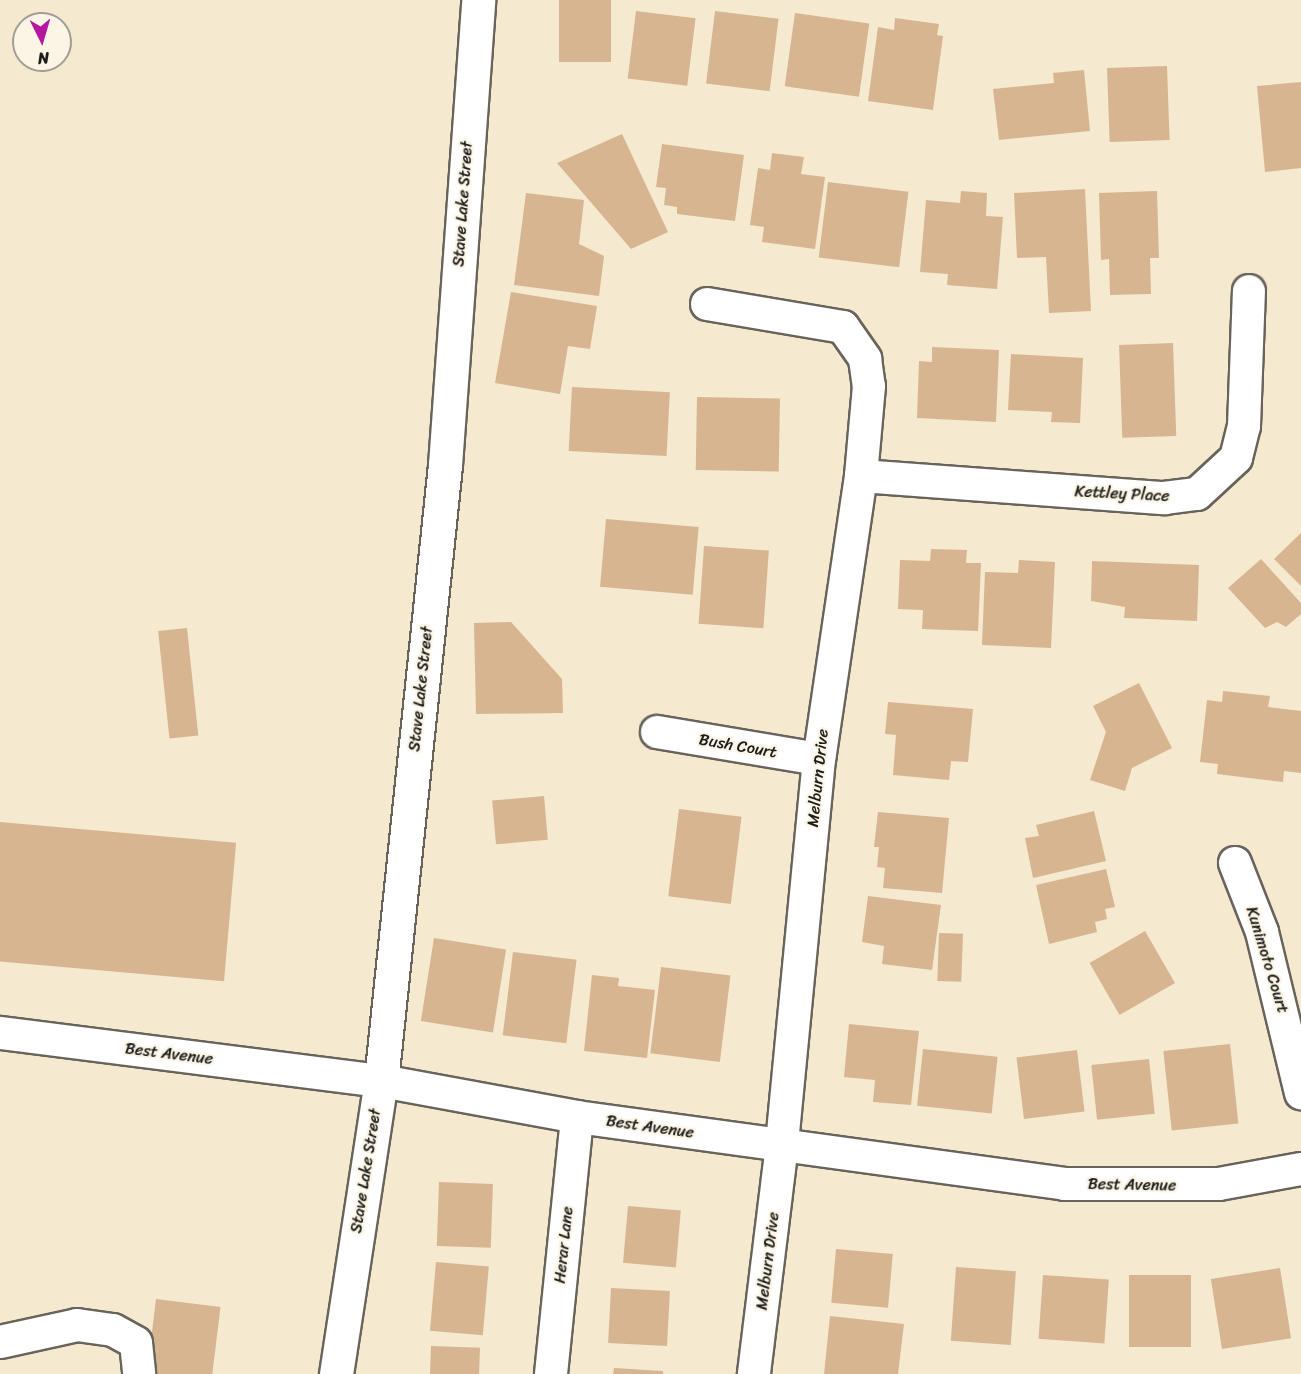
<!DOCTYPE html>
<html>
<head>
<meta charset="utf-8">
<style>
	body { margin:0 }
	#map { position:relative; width:1301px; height:1374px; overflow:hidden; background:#f5e9d0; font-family:Sriracha,sans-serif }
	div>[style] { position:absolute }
	.building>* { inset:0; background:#d7b590; transform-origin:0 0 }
	.roads { filter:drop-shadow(2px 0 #68645b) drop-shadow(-2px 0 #68645b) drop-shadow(0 2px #68645b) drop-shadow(0 -2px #68645b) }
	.minor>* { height:32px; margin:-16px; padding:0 16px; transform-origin:16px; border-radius:16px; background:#fff }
	.major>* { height:33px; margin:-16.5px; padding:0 16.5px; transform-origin:16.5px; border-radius:16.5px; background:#fff }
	span { translate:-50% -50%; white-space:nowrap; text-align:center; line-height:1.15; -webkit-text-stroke:4.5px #fcf5e5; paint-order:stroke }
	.street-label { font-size:16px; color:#1c1c1c }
	.north { position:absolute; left:12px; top:12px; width:60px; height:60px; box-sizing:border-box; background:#fcf5e5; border:2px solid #a29e95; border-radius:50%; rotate:175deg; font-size:16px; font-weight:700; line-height:24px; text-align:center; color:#1c1c1c }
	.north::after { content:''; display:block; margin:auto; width:21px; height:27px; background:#b5179e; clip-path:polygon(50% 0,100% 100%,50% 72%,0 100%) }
</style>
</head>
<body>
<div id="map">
	<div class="building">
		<i style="left:559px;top:0;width:52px;height:62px"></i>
		<i style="left:636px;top:11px;width:60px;height:68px;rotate:7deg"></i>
		<i style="left:715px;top:11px;width:64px;height:73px;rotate:7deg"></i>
		<i style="left:795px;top:13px;width:75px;height:74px;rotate:8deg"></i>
		<i style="clip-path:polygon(895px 18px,939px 24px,937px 35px,943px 36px,933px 110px,868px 101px,878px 27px,894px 30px)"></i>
		<i style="left:1167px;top:66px;width:74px;height:60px;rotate:88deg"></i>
		<i style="clip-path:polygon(1084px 70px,1090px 131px,999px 140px,993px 89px,1054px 83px,1053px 73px)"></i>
		<i style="clip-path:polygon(1301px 82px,1301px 168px,1265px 172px,1257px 86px)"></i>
		<i style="clip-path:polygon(622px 134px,668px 232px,631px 249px,557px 163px)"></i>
		<i style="clip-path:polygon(662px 144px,744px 155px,735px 221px,677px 214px,677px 207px,664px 205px,666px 188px,656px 187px)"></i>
		<i style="clip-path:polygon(772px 153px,804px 157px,801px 174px,825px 177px,815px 249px,762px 242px,764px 227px,750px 225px,758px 168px,770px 170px)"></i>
		<i style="left:828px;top:182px;width:81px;height:76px;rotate:7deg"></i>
		<i style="clip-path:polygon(1085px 189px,1091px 311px,1049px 313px,1046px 257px,1017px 258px,1014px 193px)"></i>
		<i style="clip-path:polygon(961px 191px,987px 193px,986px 216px,1003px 217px,997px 289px,947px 285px,948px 274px,920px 272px,926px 200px,960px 203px)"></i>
		<i style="clip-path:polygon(1157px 191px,1159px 258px,1150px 258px,1151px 294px,1110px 295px,1109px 259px,1101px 260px,1099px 193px)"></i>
		<i style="clip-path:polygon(526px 193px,584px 200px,579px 244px,604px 256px,599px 296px,514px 285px)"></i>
		<i style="clip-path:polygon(511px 292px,597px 306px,590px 349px,568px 346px,560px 394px,495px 383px)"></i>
		<i style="left:1173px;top:343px;width:93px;height:54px;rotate:88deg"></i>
		<i style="clip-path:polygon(932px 347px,999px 350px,996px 422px,917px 418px,919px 361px,932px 362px)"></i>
		<i style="clip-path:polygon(1011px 354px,1083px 358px,1080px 423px,1051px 422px,1052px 412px,1008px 410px)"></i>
		<i style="left:572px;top:387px;width:98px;height:64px;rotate:3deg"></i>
		<i style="left:697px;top:397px;width:83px;height:73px;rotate:1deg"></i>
		<i style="left:606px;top:519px;width:93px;height:68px;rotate:5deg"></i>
		<i style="clip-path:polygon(1301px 533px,1301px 586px,1274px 559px)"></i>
		<i style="left:704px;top:546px;width:65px;height:78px;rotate:4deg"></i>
		<i style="clip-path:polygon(931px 549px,967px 550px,966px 563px,981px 563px,978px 631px,922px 629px,923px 610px,898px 609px,900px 560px,930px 561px)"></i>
		<i style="clip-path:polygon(1261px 559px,1301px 603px,1301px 614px,1286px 627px,1277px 622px,1265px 628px,1228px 588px)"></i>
		<i style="clip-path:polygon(1019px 560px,1055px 562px,1051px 648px,982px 645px,985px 572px,1018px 573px)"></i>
		<i style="clip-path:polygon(1092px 561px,1199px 565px,1197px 621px,1124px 618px,1125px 607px,1091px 601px)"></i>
		<i style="clip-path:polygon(511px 622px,562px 679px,563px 713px,476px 714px,474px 623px)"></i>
		<i style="left:187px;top:628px;width:108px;height:29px;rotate:84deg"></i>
		<i style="clip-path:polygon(1139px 683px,1172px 748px,1132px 768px,1125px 791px,1090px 780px,1106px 732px,1093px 706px)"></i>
		<i style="clip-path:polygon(1223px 691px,1270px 696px,1268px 707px,1301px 711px,1301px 773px,1284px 771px,1283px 782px,1217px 774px,1218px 764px,1200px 762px,1207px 700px,1222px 702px)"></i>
		<i style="clip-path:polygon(888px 702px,973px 709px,968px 762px,951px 761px,949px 780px,893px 775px,896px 735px,885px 734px)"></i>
		<i style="left:544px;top:796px;width:44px;height:52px;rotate:85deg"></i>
		<i style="left:679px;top:809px;width:63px;height:88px;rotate:7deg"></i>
		<i style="clip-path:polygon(1094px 811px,1106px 861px,1033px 878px,1025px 838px,1039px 836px,1036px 825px)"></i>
		<i style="clip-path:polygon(878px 812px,949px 818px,942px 893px,883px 888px,885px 868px,877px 867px,879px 847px,874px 847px)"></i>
		<i style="left:0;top:822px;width:237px;height:139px;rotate:5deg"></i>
		<i style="clip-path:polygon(1106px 869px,1115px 907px,1105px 909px,1107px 919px,1095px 922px,1097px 932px,1049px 944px,1036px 885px)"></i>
		<i style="clip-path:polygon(868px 896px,941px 905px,932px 970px,882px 964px,884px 946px,862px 942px)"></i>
		<i style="left:1145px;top:931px;width:60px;height:64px;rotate:60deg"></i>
		<i style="left:939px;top:933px;width:24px;height:48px;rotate:2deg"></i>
		<i style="left:434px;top:938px;width:73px;height:84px;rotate:9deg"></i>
		<i style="left:513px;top:952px;width:64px;height:84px;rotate:7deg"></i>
		<i style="left:661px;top:967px;width:70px;height:87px;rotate:7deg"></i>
		<i style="clip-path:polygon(592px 975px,619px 978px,618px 986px,655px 990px,647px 1058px,584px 1051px)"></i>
		<i style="clip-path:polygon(849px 1024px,919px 1031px,911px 1105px,873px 1102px,875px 1080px,844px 1077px)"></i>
		<i style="left:1230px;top:1044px;width:80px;height:67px;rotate:84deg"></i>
		<i style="left:923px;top:1049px;width:75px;height:57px;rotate:6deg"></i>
		<i style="left:1077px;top:1050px;width:62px;height:61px;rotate:83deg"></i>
		<i style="left:1149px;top:1059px;width:55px;height:58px;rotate:84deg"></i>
		<i style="left:439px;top:1182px;width:54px;height:64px;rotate:2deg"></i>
		<i style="left:628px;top:1206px;width:53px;height:57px;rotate:5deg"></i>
		<i style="left:836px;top:1249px;width:57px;height:54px;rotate:5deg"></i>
		<i style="left:436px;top:1262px;width:53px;height:69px;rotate:5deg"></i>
		<i style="left:956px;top:1267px;width:60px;height:74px;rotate:4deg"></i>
		<i style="left:1280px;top:1268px;width:71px;height:70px;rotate:81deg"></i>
		<i style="left:1043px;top:1275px;width:66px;height:64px;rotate:4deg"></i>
		<i style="left:1129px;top:1275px;width:62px;height:72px"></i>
		<i style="left:611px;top:1288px;width:59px;height:55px;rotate:3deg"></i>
		<i style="left:156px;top:1299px;width:65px;height:76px;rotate:7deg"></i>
		<i style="clip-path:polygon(830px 1316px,904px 1324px,898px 1374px,824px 1374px)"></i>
		<i style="left:431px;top:1346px;width:49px;height:28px;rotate:2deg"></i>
		<i style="clip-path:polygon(614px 1368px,663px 1371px,663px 1374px,613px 1374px)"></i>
	</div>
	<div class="roads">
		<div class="minor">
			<i style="left:707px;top:304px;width:138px;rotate:9.6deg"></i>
			<i style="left:843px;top:327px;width:39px;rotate:55deg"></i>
			<i style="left:865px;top:359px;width:27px;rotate:82deg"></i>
			<i style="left:869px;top:386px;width:90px;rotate:95.1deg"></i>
			<i style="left:861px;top:476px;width:286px;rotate:98.4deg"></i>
			<i style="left:819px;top:759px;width:388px;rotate:95.5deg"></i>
			<i style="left:782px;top:1145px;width:231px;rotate:97deg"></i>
			<i style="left:861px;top:476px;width:304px;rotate:4.2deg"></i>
			<i style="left:1164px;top:498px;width:33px;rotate:-7deg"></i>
			<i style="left:1197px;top:494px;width:53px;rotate:-42.7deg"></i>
			<i style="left:1236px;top:458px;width:33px;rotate:-76deg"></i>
			<i style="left:1244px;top:426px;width:135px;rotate:-87.9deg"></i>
			<i style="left:657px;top:732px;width:164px;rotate:9.5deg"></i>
			<i style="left:1235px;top:863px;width:74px;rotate:68.6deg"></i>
			<i style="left:1262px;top:932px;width:166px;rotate:76.4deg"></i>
			<i style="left:0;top:1033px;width:384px;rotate:7.2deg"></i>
			<i style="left:381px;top:1081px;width:199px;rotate:10.4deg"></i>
			<i style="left:577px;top:1117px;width:492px;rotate:7.8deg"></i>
			<i style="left:1064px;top:1184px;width:155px"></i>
			<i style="left:1219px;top:1184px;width:83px;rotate:-10.4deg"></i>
			<i style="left:0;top:1342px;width:79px;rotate:-12.4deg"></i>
			<i style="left:77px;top:1325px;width:36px;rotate:8deg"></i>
			<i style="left:113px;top:1330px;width:26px;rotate:29deg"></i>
			<i style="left:136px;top:1343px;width:31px;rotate:84deg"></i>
			<i style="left:551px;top:1374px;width:258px;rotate:-84.2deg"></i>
		</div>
		<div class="major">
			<i style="left:336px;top:1374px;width:296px;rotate:-81.3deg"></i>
			<i style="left:381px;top:1081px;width:619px;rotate:-84.07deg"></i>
			<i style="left:445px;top:465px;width:466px;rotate:-85.9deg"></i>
		</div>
	</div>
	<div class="street-label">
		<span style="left:463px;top:204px;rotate:-86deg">Stave Lake Street</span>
		<span style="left:1122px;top:494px;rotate:3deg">Kettley Place</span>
		<span style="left:421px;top:689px;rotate:-84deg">Stave Lake Street</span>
		<span style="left:738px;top:746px;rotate:10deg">Bush Court</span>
		<span style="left:818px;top:778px;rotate:-84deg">Melburn Drive</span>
		<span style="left:1267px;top:960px;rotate:73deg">Kunimoto Court</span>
		<span style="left:169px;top:1054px;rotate:7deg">Best Avenue</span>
		<span style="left:650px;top:1127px;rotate:8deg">Best Avenue</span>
		<span style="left:366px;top:1171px;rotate:-81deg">Stave Lake Street</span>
		<span style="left:1132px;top:1185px;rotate:1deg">Best Avenue</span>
		<span style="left:564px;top:1245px;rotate:-84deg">Herar Lane</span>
		<span style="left:768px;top:1261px;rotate:-83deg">Melburn Drive</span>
	</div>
	<div class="north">N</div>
</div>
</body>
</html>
